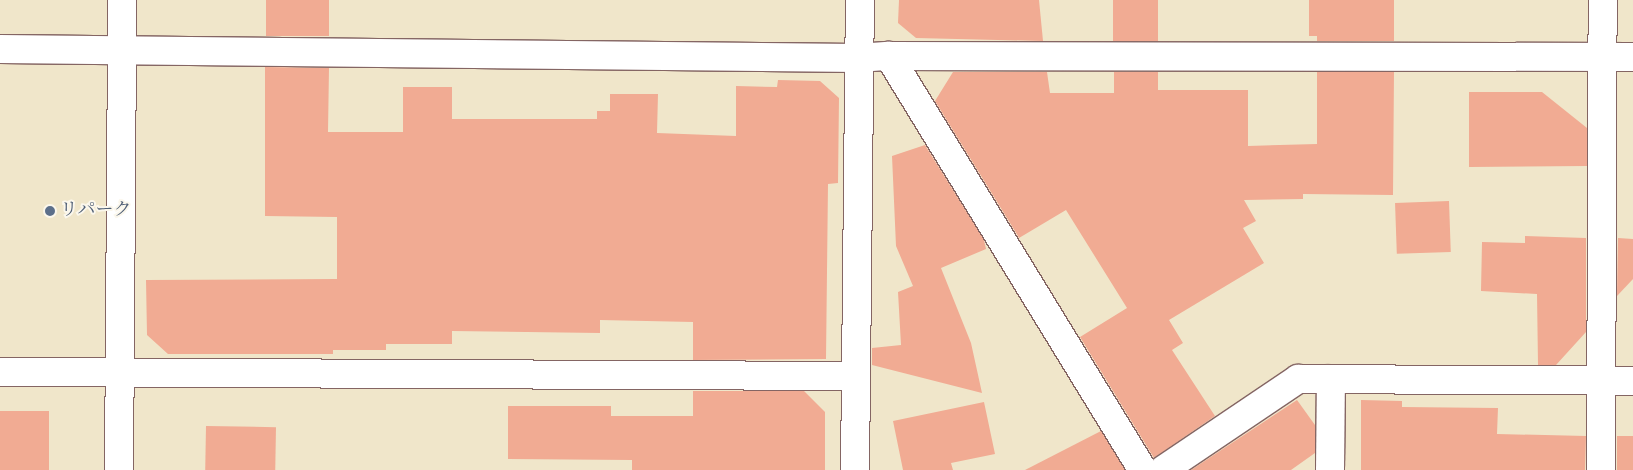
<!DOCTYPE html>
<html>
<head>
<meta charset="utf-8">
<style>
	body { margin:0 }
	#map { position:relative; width:1633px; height:470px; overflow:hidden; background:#f0e6ca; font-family:"Sorts Mill Goudy","Noto Serif JP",serif }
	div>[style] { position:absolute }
	.building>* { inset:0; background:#f1ab93; transform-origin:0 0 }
	.roads { filter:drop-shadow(1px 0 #846563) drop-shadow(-1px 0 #846563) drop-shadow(0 1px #846563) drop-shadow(0 -1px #846563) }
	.minor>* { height:28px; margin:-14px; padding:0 14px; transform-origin:14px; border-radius:14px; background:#fff }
	.dots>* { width:14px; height:14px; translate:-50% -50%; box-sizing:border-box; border:2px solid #fbf7ec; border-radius:50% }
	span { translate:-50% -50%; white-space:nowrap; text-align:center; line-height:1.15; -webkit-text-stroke:4px #fbf7ec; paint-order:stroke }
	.service-label { font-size:18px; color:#4e5e75 }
	.left { translate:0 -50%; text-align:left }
</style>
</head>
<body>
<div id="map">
	<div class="building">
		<i style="left:266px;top:0;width:63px;height:36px"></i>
		<i style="clip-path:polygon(899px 0,1039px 0,1043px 41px,916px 38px,898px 23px)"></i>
		<i style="left:1113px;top:0;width:45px;height:41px"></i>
		<i style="clip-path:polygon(1309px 0,1394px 0,1394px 41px,1317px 41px,1317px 36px,1309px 36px)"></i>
		<i style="clip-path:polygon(265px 67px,329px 68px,328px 132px,403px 132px,403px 87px,452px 87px,452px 119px,597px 119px,597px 111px,610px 111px,610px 94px,658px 94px,657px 133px,736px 136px,736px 86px,777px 87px,778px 80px,820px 81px,839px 98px,838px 183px,828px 184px,826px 359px,693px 360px,693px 322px,600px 320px,600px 333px,452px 331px,452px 344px,386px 344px,386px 350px,333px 350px,333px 354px,168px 354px,147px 335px,146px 280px,337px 279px,337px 217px,265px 216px)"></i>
		<i style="clip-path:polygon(953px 72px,1047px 72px,1050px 93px,1114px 93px,1114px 72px,1158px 72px,1158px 90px,1248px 90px,1248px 146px,1317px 144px,1317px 72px,1394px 72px,1393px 195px,1303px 194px,1303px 199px,1244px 200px,1256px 221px,1243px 228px,1264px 263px,1169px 320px,1183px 343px,1172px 350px,1215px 416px,1154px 458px,1080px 337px,1127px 308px,1066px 210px,1019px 238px,1018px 236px,935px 101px)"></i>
		<i style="clip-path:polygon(1469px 92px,1542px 92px,1587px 128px,1587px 166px,1469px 167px)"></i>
		<i style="clip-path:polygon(925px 145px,984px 240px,986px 249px,941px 268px,971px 343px,982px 393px,872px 365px,872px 348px,901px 345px,898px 292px,913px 286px,896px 246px,892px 156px)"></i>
		<i style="left:1449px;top:201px;width:51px;height:54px;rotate:88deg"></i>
		<i style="clip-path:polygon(1525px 236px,1586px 238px,1586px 332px,1556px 365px,1538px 365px,1537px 294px,1481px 291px,1482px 242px,1525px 243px)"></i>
		<i style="clip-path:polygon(1618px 238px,1633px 239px,1633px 279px,1617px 296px)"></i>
		<i style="clip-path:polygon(693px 391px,804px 391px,825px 412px,825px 470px,632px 470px,632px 460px,508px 459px,508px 406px,611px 406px,611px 416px,693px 416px)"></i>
		<i style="clip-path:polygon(1297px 400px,1315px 425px,1315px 453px,1291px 470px,1191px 470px)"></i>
		<i style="clip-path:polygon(1361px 400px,1402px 401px,1402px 407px,1498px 408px,1497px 434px,1586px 436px,1585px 470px,1361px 470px)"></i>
		<i style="clip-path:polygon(984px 402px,995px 454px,951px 463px,953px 470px,903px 470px,893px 421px)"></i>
		<i style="left:0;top:411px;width:49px;height:59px"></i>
		<i style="left:206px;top:426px;width:70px;height:44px;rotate:1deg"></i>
		<i style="clip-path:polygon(1101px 431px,1125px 470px,1025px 470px)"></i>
		<i style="left:1617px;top:436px;width:16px;height:34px"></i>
	</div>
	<div class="roads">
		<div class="minor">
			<i style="left:0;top:49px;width:858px;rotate:0.6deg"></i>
			<i style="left:858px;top:58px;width:31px;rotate:-4deg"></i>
			<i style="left:889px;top:56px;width:744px;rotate:0.08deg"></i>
			<i style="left:889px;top:56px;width:486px;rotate:58.5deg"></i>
			<i style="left:0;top:372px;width:856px;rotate:0.27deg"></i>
			<i style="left:119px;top:470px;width:470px;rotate:-89.6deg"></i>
			<i style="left:855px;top:470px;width:470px;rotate:-89.4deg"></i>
			<i style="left:1163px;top:470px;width:163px;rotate:-34deg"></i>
			<i style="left:1298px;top:379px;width:335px;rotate:0.3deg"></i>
			<i style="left:1330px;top:470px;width:91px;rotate:-89.4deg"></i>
			<i style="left:1601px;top:470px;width:470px;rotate:-89.8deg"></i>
		</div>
	</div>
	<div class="dots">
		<i style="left:50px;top:211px;background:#5c6f8a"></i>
	</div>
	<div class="service-label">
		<span class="left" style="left:60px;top:211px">リパーク</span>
	</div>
</div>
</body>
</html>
